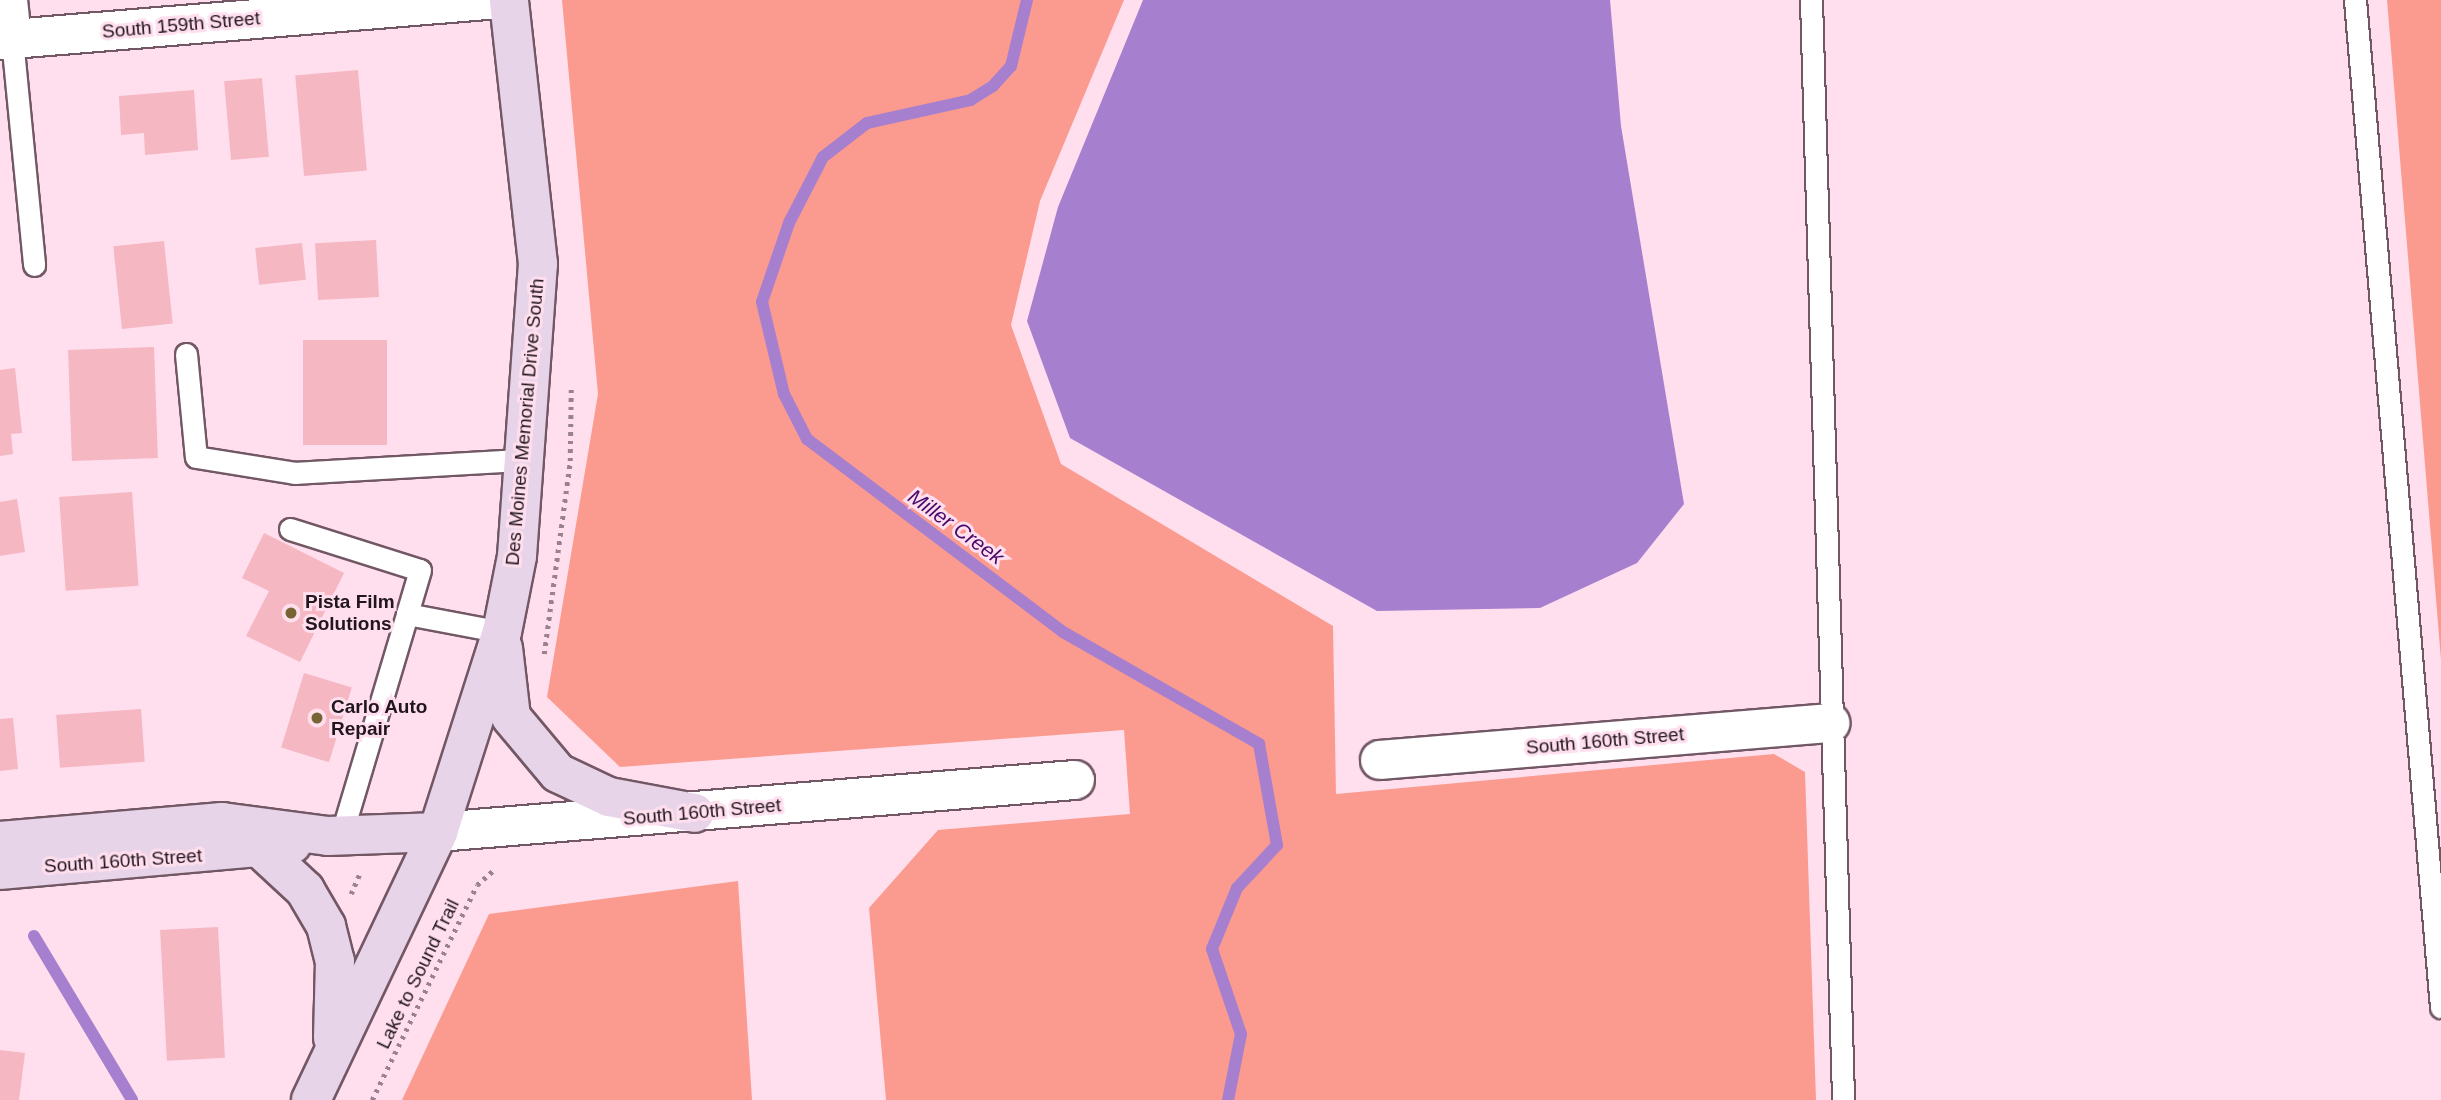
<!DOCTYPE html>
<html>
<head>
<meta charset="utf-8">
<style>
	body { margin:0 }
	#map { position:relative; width:2441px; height:1100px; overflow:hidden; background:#ffdeee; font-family:Helvetica,sans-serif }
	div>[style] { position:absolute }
	.green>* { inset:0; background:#fb9b8f }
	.water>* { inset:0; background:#a77fcf }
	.stream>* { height:12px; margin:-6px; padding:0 6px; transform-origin:6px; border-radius:6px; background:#a77fcf }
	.building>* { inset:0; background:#f5b7c1; transform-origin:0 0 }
	.path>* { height:4.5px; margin-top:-2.25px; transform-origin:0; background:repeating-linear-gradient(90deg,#99828e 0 3.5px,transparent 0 8.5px) }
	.roads { filter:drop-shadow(2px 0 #725764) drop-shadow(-2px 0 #725764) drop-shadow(0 2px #725764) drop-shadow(0 -2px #725764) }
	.service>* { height:21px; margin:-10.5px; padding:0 10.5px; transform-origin:10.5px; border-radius:10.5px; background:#fff }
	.minor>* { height:38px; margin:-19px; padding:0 19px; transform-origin:19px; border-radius:19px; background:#fff }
	.secondary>* { height:38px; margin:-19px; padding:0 19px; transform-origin:19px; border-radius:19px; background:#e8d4e8 }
	.dots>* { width:19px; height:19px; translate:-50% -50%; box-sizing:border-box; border:4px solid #ffdeee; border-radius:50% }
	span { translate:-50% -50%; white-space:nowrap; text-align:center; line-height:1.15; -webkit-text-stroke:6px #ffdeee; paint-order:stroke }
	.street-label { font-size:19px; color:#21161c }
	.poi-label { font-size:19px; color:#21161c; font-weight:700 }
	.left { translate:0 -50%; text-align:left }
	.water-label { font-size:21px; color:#45086b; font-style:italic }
</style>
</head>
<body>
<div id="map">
	<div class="green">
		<i style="clip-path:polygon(562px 0,1124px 0,1040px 201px,1011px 325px,1061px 464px,1333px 626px,1336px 794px,1774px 754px,1805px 772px,1816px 1100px,886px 1100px,869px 908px,938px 830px,1130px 814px,1124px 730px,620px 767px,547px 697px,598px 394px)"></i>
		<i style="clip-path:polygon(2387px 0,2441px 0,2441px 660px)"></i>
		<i style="clip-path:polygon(738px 881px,752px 1100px,402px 1100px,489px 914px)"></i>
	</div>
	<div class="water">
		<i style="clip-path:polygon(1143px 0,1610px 0,1621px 126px,1684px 504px,1637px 563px,1540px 608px,1377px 611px,1070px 438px,1027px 321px,1058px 207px)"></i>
	</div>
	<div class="stream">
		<i style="left:1027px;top:0;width:68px;rotate:103.6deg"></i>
		<i style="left:1011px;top:66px;width:27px;rotate:132deg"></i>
		<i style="left:993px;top:86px;width:26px;rotate:148deg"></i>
		<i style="left:971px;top:100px;width:107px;rotate:167.5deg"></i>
		<i style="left:867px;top:123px;width:56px;rotate:142.3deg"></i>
		<i style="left:823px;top:157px;width:74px;rotate:117.3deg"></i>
		<i style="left:789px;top:223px;width:83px;rotate:108.9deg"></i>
		<i style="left:762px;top:302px;width:95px;rotate:76.6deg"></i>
		<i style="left:784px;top:394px;width:51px;rotate:62.9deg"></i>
		<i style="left:807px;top:439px;width:321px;rotate:37deg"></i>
		<i style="left:1063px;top:632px;width:226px;rotate:29.7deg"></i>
		<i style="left:1259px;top:744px;width:103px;rotate:79.9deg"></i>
		<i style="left:1277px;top:845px;width:59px;rotate:132.9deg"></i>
		<i style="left:1237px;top:888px;width:66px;rotate:112.3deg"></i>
		<i style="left:1212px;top:949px;width:90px;rotate:71.2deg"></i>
		<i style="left:1241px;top:1034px;width:67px;rotate:101.1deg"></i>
		<i style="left:34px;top:936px;width:191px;rotate:59.1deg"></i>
	</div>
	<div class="building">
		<i style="left:358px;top:70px;width:101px;height:63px;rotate:85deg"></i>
		<i style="left:262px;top:78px;width:79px;height:38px;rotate:85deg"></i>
		<i style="clip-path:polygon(194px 90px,198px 150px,145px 155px,144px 133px,121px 135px,119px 96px)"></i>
		<i style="left:376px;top:240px;width:57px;height:61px;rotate:87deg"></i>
		<i style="left:164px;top:241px;width:83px;height:51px;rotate:84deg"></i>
		<i style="left:302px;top:243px;width:37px;height:47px;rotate:84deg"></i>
		<i style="left:303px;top:340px;width:84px;height:105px"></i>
		<i style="left:154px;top:347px;width:111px;height:86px;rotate:88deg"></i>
		<i style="clip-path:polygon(15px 368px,22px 433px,11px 434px,13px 454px,0 456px,0 370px)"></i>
		<i style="left:132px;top:492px;width:94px;height:73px;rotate:86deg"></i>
		<i style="clip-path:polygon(17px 499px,25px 552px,0 556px,0 502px)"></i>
		<i style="clip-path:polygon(264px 533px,344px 573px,300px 662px,246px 636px,269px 591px,242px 578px)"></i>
		<i style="left:304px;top:673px;width:50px;height:78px;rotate:17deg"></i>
		<i style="left:141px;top:709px;width:53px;height:85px;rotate:86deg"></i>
		<i style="clip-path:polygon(13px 718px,18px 769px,0 771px,0 719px)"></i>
		<i style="left:218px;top:927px;width:131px;height:58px;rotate:87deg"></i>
		<i style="clip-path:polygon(0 1050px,25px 1053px,19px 1100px,0 1100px)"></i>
	</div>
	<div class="path">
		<i style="left:544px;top:654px;width:195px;rotate:-82.3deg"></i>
		<i style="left:570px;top:461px;width:76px;rotate:-89.2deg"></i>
		<i style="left:351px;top:894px;width:23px;rotate:-67deg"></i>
		<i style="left:372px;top:1100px;width:239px;rotate:-64deg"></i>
		<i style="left:477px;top:885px;width:24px;rotate:-42deg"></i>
	</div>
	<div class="roads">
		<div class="service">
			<i style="left:1811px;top:0;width:1100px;rotate:88.33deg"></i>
			<i style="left:2355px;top:0;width:1011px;rotate:85.12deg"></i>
			<i style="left:12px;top:39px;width:227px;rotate:84.4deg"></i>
			<i style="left:186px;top:354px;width:103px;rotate:84.5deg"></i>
			<i style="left:196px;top:457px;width:100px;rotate:9.2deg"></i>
			<i style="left:295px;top:473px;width:228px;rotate:-3.3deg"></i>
			<i style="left:290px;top:529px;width:136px;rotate:17.5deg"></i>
			<i style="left:420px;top:570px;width:46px;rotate:106.5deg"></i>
			<i style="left:341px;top:836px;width:232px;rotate:-73.4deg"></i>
			<i style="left:407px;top:614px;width:97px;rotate:10.7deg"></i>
		</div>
		<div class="minor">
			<i style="left:8px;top:0;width:39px;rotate:84deg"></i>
			<i style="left:0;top:40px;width:490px;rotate:-4.7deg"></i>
			<i style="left:1380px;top:760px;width:452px;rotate:-4.7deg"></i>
			<i style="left:438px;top:832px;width:639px;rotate:-4.67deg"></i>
		</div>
		<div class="secondary">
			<i style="left:503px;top:648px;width:69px;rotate:83.4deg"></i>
			<i style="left:511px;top:717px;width:73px;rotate:50deg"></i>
			<i style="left:558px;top:773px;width:56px;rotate:25.2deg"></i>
			<i style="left:609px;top:797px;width:87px;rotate:10.5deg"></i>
			<i style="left:0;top:841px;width:223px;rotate:-4.9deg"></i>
			<i style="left:222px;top:822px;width:107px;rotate:7.5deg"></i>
			<i style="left:328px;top:836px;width:110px;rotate:-2.1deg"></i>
			<i style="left:262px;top:850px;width:59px;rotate:42.9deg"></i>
			<i style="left:305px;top:890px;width:42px;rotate:59.7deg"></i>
			<i style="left:326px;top:926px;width:36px;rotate:76deg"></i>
			<i style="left:335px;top:961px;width:77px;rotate:91.5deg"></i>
			<i style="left:0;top:870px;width:293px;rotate:-5.1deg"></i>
			<i style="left:311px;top:1100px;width:297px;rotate:-64.6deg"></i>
			<i style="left:438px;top:832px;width:210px;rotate:-72.3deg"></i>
			<i style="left:502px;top:632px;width:77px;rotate:-78.8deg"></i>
			<i style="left:517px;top:556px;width:293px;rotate:-85.9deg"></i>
			<i style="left:538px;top:264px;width:266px;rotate:-96.3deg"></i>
		</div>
	</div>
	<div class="dots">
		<i style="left:291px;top:613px;background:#776432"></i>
		<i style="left:317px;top:718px;background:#776432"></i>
	</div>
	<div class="street-label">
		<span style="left:181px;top:25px;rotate:-5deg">South 159th Street</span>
		<span style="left:525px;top:422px;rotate:-85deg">Des Moines Memorial Drive South</span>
		<span style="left:1605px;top:741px;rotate:-5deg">South 160th Street</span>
		<span style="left:702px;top:812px;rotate:-5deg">South 160th Street</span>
		<span style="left:123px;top:861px;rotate:-4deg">South 160th Street</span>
		<span style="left:418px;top:974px;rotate:-64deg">Lake to Sound Trail</span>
	</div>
	<div class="poi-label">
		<span class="left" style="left:305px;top:613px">Pista Film<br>Solutions</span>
		<span class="left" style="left:331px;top:718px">Carlo Auto<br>Repair</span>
	</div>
	<div class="water-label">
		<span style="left:956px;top:527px;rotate:36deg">Miller Creek</span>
	</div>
</div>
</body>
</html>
